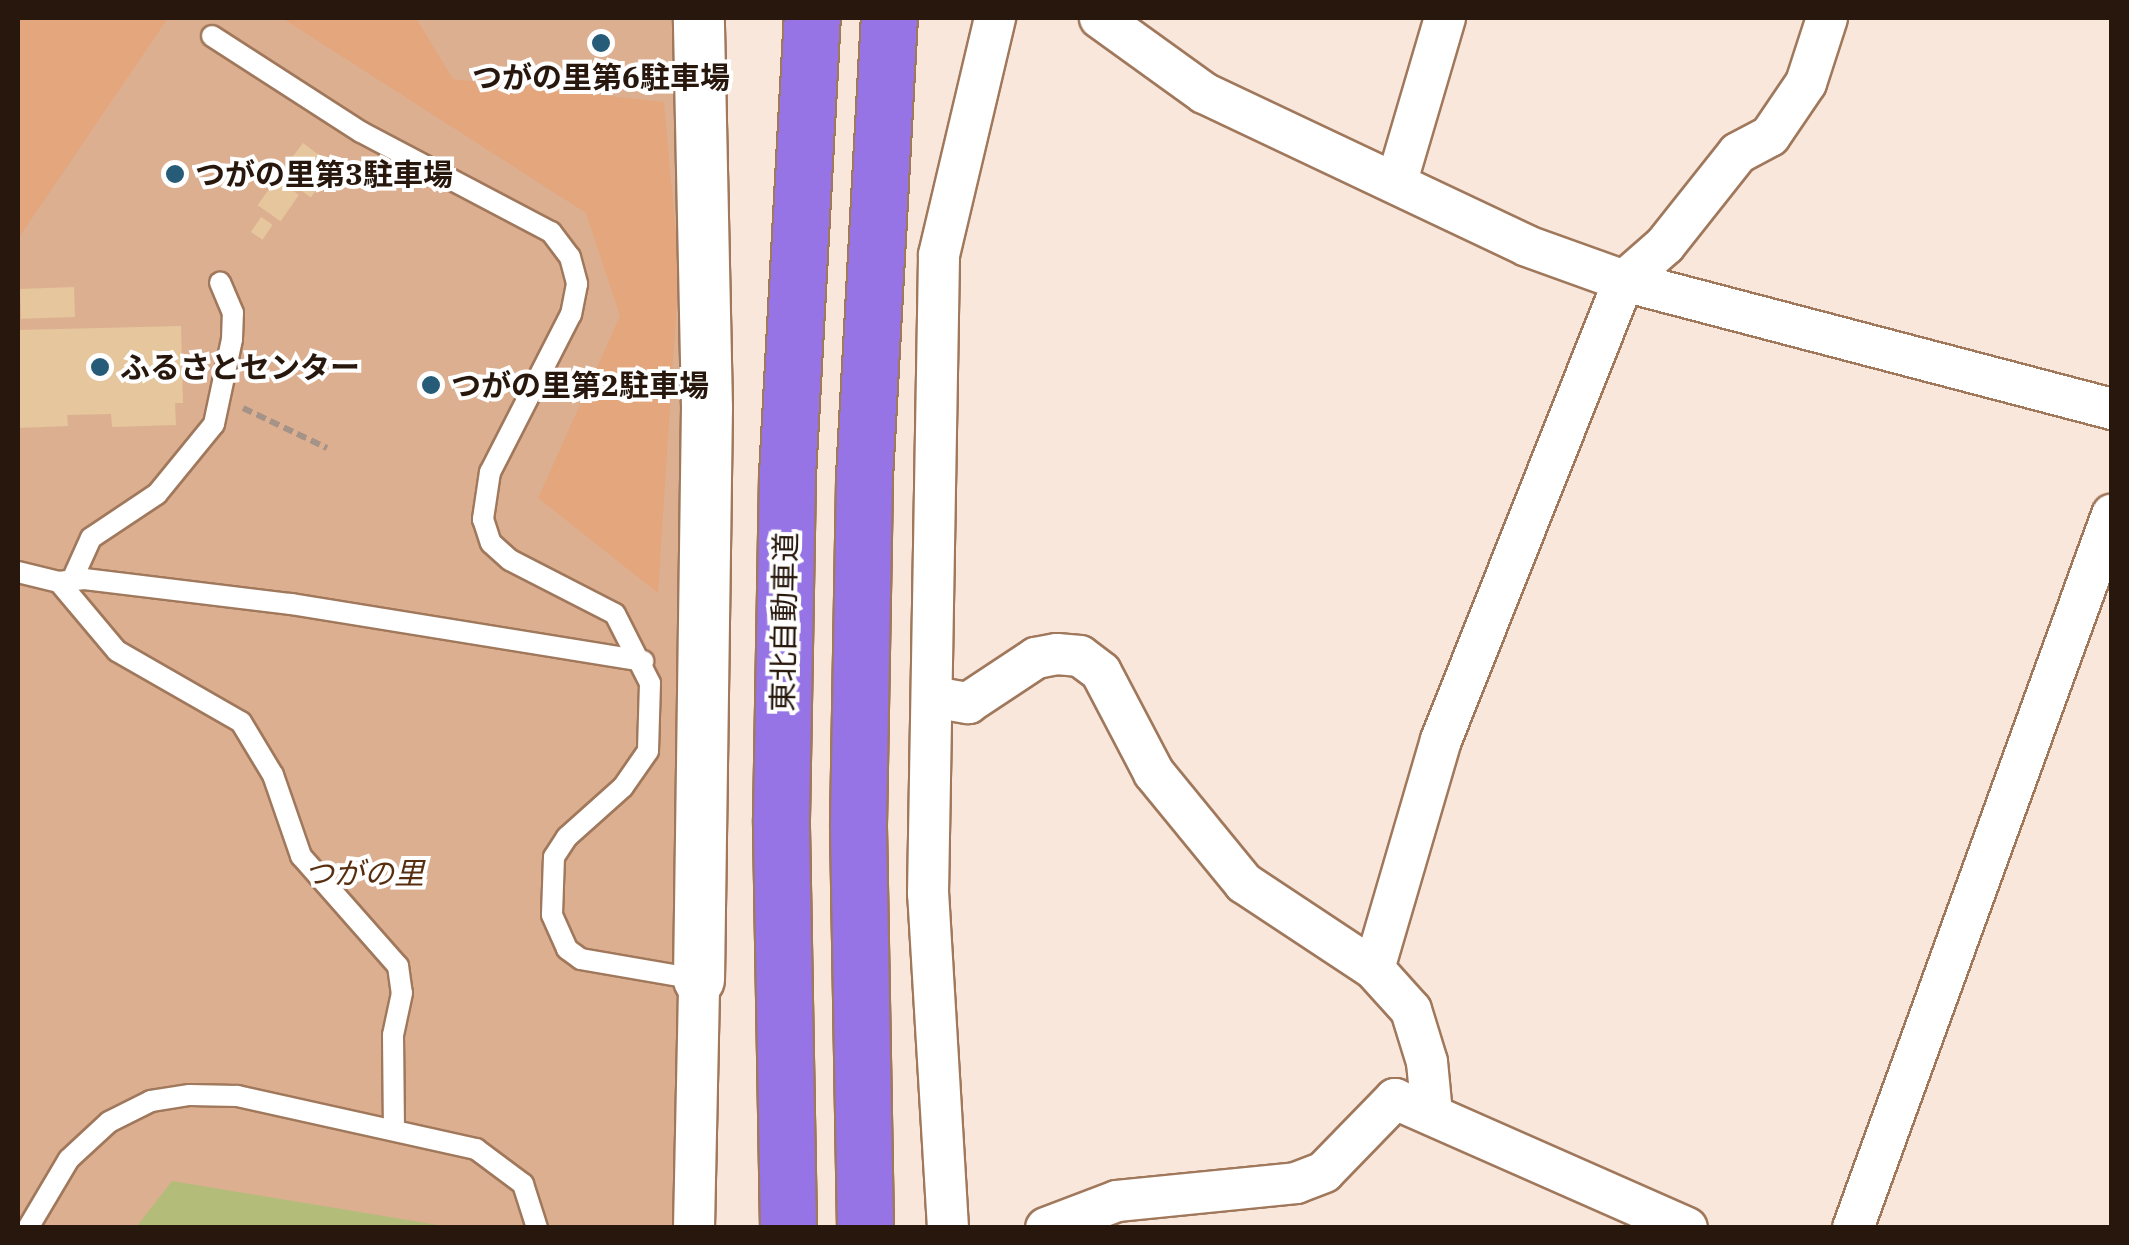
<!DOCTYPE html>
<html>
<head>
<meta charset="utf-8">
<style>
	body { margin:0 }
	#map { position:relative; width:2129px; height:1245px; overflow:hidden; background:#f9e7db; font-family:"IBM Plex Serif","Noto Sans JP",serif }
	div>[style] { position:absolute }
	.green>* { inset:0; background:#ddaf91; transform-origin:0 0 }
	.forest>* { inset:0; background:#e3a67d }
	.water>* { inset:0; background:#b3bc78 }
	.building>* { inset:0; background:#e5c69d; transform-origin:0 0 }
	.path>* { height:6px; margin-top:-3px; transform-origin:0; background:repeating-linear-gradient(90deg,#a59388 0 10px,transparent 0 15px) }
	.roads { filter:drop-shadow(2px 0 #a0785c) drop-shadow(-2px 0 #a0785c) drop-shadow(0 2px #a0785c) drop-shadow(0 -2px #a0785c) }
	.service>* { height:20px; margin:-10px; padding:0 10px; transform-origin:10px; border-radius:10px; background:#fff }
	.minor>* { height:40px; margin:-20px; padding:0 20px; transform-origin:20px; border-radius:20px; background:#fff }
	.tertiary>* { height:50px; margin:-25px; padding:0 25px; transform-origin:25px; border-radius:25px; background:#fff }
	.motorway>* { height:55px; margin:-27.5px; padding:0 27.5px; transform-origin:27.5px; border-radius:27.5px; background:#9674e6 }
	.dots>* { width:28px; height:28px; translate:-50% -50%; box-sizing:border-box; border:5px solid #fff; border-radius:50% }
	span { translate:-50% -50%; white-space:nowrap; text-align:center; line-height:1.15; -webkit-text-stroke:8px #fff; paint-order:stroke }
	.poi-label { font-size:30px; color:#27170c; font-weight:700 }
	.left { translate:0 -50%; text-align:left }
	.street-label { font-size:30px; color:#27170c }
	.park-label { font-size:30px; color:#572f10; font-style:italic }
	.frame { position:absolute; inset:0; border:20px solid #27170c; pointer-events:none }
</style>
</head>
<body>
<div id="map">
	<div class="green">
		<i style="left:18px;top:18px;width:669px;height:1209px"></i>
	</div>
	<div class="forest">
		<i style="clip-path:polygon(18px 18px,168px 18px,18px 239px)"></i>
		<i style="clip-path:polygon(282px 18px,416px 18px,453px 79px,664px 102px,679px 268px,658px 593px,538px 498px,620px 316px,586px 213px)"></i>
	</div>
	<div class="water">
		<i style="clip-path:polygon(172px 1181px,444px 1226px,444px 1227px,136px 1227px)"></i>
	</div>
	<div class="building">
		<i style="left:303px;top:143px;width:39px;height:39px;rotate:37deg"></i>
		<i style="left:276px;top:179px;width:28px;height:32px;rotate:35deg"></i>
		<i style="left:261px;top:217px;width:14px;height:18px;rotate:34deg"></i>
		<i style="left:74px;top:287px;width:30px;height:54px;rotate:88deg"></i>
		<i style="clip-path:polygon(181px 326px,183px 403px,175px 403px,176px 425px,112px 427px,111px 414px,67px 415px,68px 426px,18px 428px,18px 330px)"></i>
	</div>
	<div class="path">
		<i style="left:243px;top:408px;width:93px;rotate:25.5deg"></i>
	</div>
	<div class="roads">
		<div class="service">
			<i style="left:212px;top:36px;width:177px;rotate:32.8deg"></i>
			<i style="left:361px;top:132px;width:215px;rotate:27.8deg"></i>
			<i style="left:551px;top:232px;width:31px;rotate:53deg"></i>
			<i style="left:570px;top:257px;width:28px;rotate:75deg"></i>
			<i style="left:577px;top:284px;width:31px;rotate:101deg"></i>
			<i style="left:571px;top:314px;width:178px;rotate:117.1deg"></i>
			<i style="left:490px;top:472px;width:48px;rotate:98.5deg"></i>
			<i style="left:483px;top:519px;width:25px;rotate:72deg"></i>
			<i style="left:491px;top:543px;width:25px;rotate:42deg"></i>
			<i style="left:510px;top:560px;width:118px;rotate:27.2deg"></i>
			<i style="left:615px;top:614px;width:77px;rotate:63.1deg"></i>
			<i style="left:650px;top:683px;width:68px;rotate:91.7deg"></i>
			<i style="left:648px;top:751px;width:44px;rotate:124.8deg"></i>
			<i style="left:623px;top:787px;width:75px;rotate:138.2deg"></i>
			<i style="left:567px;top:837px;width:24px;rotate:123deg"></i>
			<i style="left:554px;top:857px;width:58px;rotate:92deg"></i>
			<i style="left:552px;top:915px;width:37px;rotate:66deg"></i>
			<i style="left:567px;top:949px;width:17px;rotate:36deg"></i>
			<i style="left:581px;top:959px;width:118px;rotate:9.8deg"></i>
			<i style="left:18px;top:572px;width:42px;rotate:13.7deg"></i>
			<i style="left:59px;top:582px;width:90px;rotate:50deg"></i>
			<i style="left:117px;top:651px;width:143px;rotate:29.8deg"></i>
			<i style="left:241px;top:722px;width:62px;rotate:58.9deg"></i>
			<i style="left:273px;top:775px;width:86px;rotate:70.9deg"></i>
			<i style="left:301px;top:856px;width:147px;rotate:48.6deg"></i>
			<i style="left:398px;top:966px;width:27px;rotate:82deg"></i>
			<i style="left:402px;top:993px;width:43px;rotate:102.1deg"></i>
			<i style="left:393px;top:1035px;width:95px;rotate:89.4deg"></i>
			<i style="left:72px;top:580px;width:46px;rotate:-65.7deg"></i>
			<i style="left:91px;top:538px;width:79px;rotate:-33.7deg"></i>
			<i style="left:157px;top:494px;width:90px;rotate:-50.8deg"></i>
			<i style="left:214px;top:424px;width:87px;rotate:-78deg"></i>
			<i style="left:232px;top:339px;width:26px;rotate:-88deg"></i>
			<i style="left:233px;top:313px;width:33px;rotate:-113deg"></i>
			<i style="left:59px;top:582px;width:25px;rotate:-7deg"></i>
			<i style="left:84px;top:579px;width:209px;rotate:6.9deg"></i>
			<i style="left:291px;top:604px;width:357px;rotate:9.2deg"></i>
			<i style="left:28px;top:1228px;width:80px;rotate:-59.3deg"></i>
			<i style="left:69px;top:1159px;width:54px;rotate:-42.8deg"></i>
			<i style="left:109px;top:1122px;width:47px;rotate:-26.6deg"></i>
			<i style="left:151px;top:1101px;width:39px;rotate:-9deg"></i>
			<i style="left:190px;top:1095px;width:47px;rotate:1.2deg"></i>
			<i style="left:237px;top:1096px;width:245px;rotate:12.5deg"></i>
			<i style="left:476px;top:1149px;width:59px;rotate:36.7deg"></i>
			<i style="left:523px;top:1184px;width:46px;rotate:72.3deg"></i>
		</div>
		<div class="minor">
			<i style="left:1100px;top:18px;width:128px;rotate:35.8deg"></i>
			<i style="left:1204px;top:93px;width:357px;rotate:25.3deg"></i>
			<i style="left:1527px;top:246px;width:103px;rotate:19.8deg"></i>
			<i style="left:1624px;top:281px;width:505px;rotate:14.7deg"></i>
			<i style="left:1397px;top:181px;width:170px;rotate:-73.6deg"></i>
			<i style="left:933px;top:697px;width:36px;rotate:10deg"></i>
			<i style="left:968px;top:703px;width:82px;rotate:-33.5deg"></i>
			<i style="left:1036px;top:658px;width:21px;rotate:-11deg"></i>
			<i style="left:1057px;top:654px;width:23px;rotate:5deg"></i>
			<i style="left:1080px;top:656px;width:26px;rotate:37deg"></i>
			<i style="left:1101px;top:672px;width:114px;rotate:62.3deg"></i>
			<i style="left:1154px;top:773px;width:142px;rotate:50.7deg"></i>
			<i style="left:1244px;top:883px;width:156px;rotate:33.5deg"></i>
			<i style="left:1374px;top:969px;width:55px;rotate:47.9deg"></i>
			<i style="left:1411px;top:1010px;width:54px;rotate:72.9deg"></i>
			<i style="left:1427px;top:1062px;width:52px;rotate:84.5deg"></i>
			<i style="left:1374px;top:969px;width:239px;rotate:-73.7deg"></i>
			<i style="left:1441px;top:740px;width:494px;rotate:-68.3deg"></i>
			<i style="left:1624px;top:281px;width:55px;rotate:-41.3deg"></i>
			<i style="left:1665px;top:245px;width:117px;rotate:-51.6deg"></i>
			<i style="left:1738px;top:153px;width:36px;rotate:-28deg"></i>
			<i style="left:1770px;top:136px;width:64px;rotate:-55.8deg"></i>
			<i style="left:1806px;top:83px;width:68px;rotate:-72.1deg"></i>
			<i style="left:694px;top:1228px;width:248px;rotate:-88.8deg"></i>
			<i style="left:948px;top:1228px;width:335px;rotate:-93.4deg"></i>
			<i style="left:928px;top:894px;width:639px;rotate:-89.01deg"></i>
			<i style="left:939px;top:255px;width:244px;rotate:-76.7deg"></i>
			<i style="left:1046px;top:1228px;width:76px;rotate:-20.8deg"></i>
			<i style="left:1117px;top:1201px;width:180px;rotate:-5.7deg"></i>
			<i style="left:1296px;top:1183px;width:30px;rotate:-21deg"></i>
			<i style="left:1324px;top:1172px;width:102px;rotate:-45.8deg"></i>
			<i style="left:1395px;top:1099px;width:319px;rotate:23.8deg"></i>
			<i style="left:1853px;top:1228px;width:759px;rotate:-70.04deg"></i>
		</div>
		<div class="tertiary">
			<i style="left:699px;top:980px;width:572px;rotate:-89.2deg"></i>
			<i style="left:707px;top:408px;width:390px;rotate:-91.2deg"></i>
		</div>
		<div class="motorway">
			<i style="left:788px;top:1228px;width:409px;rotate:-91deg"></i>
			<i style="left:781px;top:819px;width:344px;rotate:-89deg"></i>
			<i style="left:787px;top:475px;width:458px;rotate:-86.9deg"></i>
			<i style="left:865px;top:1228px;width:404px;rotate:-91deg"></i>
			<i style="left:858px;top:824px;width:347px;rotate:-89deg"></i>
			<i style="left:864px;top:477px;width:460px;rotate:-86.9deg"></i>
		</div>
	</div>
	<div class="dots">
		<i style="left:601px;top:43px;background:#275c78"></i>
		<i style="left:175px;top:174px;background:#275c78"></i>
		<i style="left:100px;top:367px;background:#275c78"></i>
		<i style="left:431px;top:385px;background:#275c78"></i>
	</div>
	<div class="poi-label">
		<span style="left:601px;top:77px">つがの里第6駐車場</span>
		<span class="left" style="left:195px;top:174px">つがの里第3駐車場</span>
		<span class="left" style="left:120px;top:367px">ふるさとセンター</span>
		<span class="left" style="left:451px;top:385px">つがの里第2駐車場</span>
	</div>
	<div class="street-label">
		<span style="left:784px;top:622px;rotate:-89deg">東北自動車道</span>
	</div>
	<div class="park-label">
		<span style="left:364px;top:873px">つがの里</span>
	</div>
	<div class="frame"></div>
</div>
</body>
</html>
